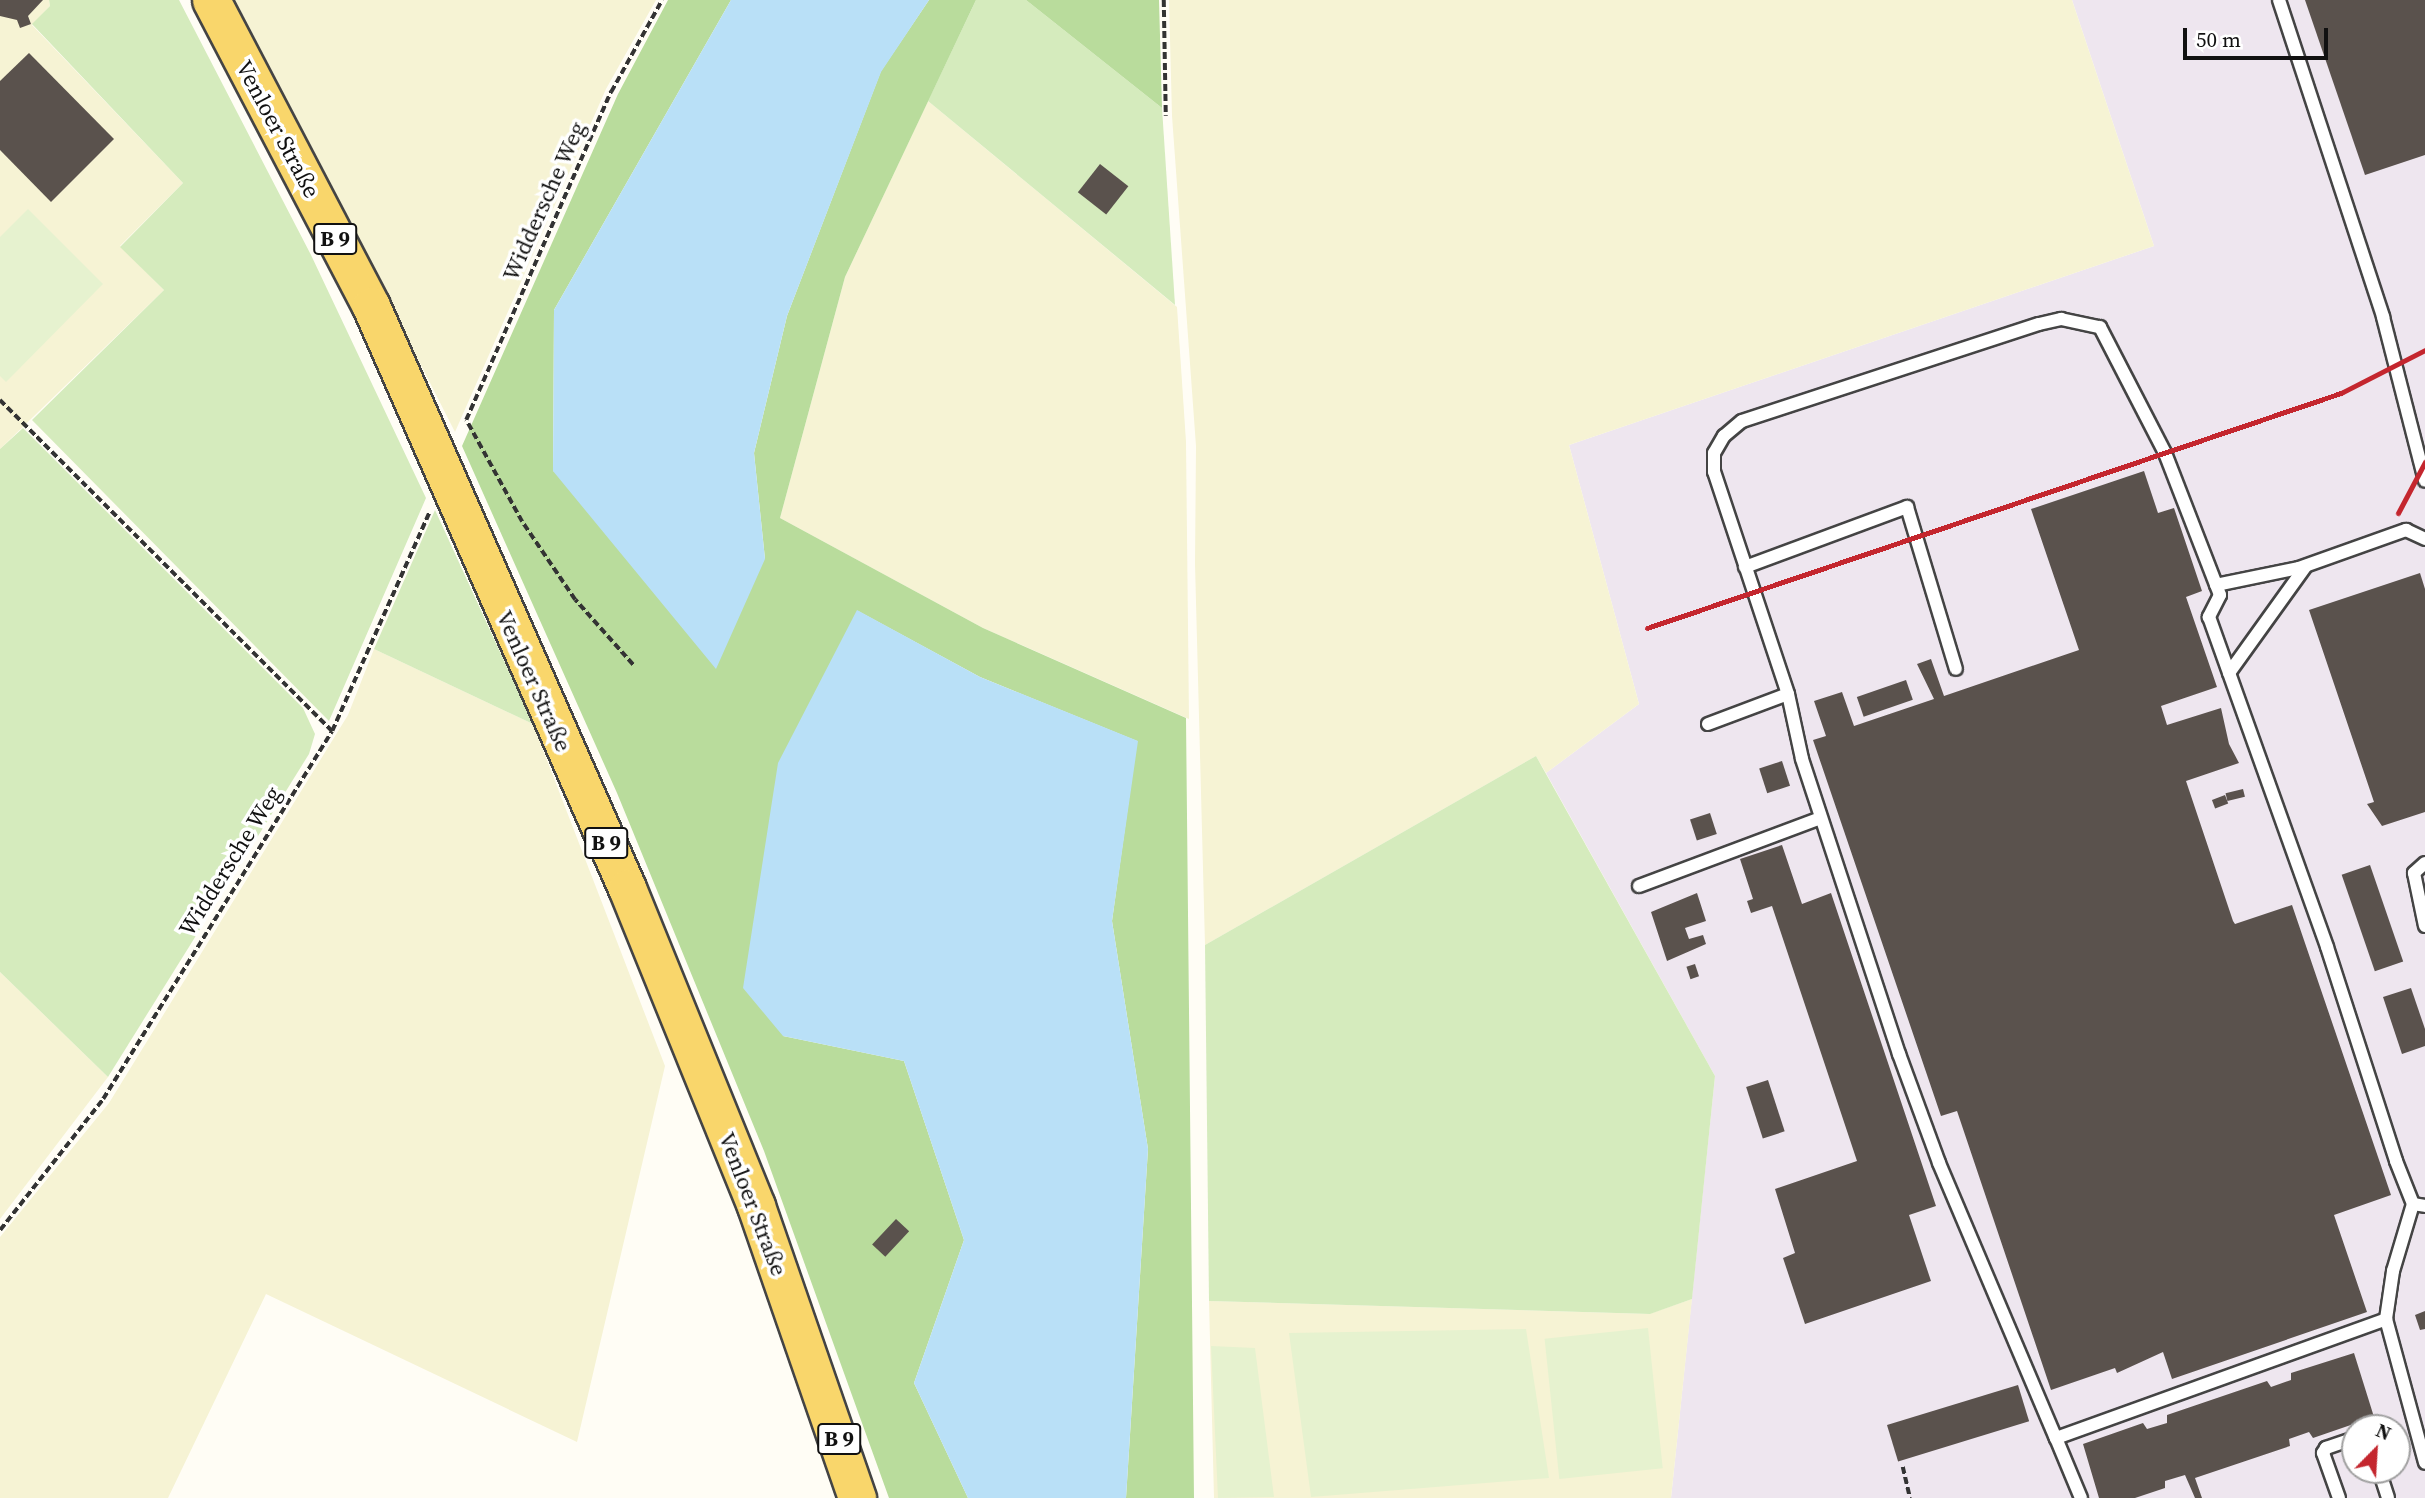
<!DOCTYPE html>
<html>
<head>
<meta charset="utf-8">
<style>
	body { margin:0 }
	#map { position:relative; width:2425px; height:1498px; overflow:hidden; background:#fffdf5; font-family:"Source Serif 4",serif }
	div>[style] { position:absolute }
	.industrial>* { inset:0; background:#eee6ef }
	.farmland>* { inset:0; background:#f6f3d4 }
	.green>* { inset:0; background:#d5ebbd }
	.forest>* { inset:0; background:#b9dc9c }
	.pitch>* { inset:0; background:#e6f2cf; transform-origin:0 0 }
	.water>* { inset:0; background:#b9e0f7 }
	.building>* { inset:0; background:#5a524d; transform-origin:0 0 }
	.path>* { height:3.5px; margin-top:-1.75px; transform-origin:0; background:repeating-linear-gradient(90deg,#333 0 7px,transparent 0 10.5px) }
	.roads { filter:drop-shadow(2px 0 #444) drop-shadow(-2px 0 #444) drop-shadow(0 2px #444) drop-shadow(0 -2px #444) }
	.service>* { height:12px; margin:-6px; padding:0 6px; transform-origin:6px; border-radius:6px; background:#fff }
	.primary>* { height:37px; margin:-18.5px; padding:0 18.5px; transform-origin:18.5px; border-radius:18.5px; background:#f9d66b }
	.rail>* { height:5px; margin:-2.5px; padding:0 2.5px; transform-origin:2.5px; border-radius:2.5px; background:#c4262e }
	span { translate:-50% -50%; white-space:nowrap; text-align:center; line-height:1.15; -webkit-text-stroke:7px #fff; paint-order:stroke }
	.shield-label span { padding:2px 5px; background:#fff; border:2px solid; border-radius:5px; -webkit-text-stroke-width:0 }
	.shield-label { font-size:21px; color:#111; font-weight:700 }
	.street-label { font-size:23px; color:#111 }
	.north { position:absolute; left:2341px; top:1414px; width:70px; height:70px; box-sizing:border-box; background:#fff; border:2px solid #a0a0a0; border-radius:50%; rotate:24deg; font-size:19px; font-weight:700; line-height:28px; text-align:center; color:#111 }
	.north::after { content:''; display:block; margin:auto; width:24px; height:32px; background:#c4262e; clip-path:polygon(50% 0,100% 100%,50% 72%,0 100%) }
	.scale { position:absolute; left:2183px; top:28px; width:145px; height:32px; box-sizing:border-box; border:4px solid #111; border-top:0; padding-left:9px; font-size:21px; line-height:24px; white-space:nowrap; color:#111; -webkit-text-stroke:5px #fff; paint-order:stroke }
</style>
</head>
<body>
<div id="map">
	<div class="industrial">
		<i style="clip-path:polygon(evenodd,2072px 0,2425px 0,2425px 1498px,1671px 1498px,1715px 1076px,1546px 773px,1639px 704px,1569px 445px,2154px 246px,2072px 0,2355px 1428px,2397px 1428px,2397px 1470px,2355px 1470px,2355px 1428px)"></i>
	</div>
	<div class="farmland">
		<i style="clip-path:polygon(0 0,49px 0,50px 6px,32px 25px,183px 183px,120px 246px,164px 290px,0 449px)"></i>
		<i style="clip-path:polygon(235px 0,656px 0,606px 89px,455px 432px)"></i>
		<i style="clip-path:polygon(1169px 0,2072px 0,2154px 246px,1569px 445px,1639px 704px,1546px 773px,1536px 756px,1205px 945px,1195px 564px,1196px 446px,1172px 116px)"></i>
		<i style="clip-path:polygon(928px 101px,1177px 307px,1186px 442px,1189px 719px,983px 628px,780px 518px,845px 277px)"></i>
		<i style="clip-path:polygon(374px 649px,533px 724px,665px 1066px,577px 1442px,266px 1294px,168px 1498px,0 1498px,0 1237px,109px 1103px,348px 715px)"></i>
		<i style="clip-path:polygon(0 972px,108px 1077px,0 1219px)"></i>
		<i style="clip-path:polygon(1692px 1299px,1671px 1498px,1214px 1498px,1209px 1301px,1649px 1314px)"></i>
	</div>
	<div class="green">
		<i style="clip-path:polygon(49px 0,179px 0,311px 255px,426px 498px,329px 721px,32px 420px,164px 290px,120px 247px,183px 183px,32px 24px,50px 6px)"></i>
		<i style="clip-path:polygon(976px 0,1026px 0,1162px 108px,1175px 305px,928px 101px)"></i>
		<i style="clip-path:polygon(23px 428px,303px 708px,315px 734px,309px 754px,108px 1077px,0 972px,0 449px)"></i>
		<i style="clip-path:polygon(435px 510px,533px 724px,374px 649px)"></i>
		<i style="clip-path:polygon(1536px 756px,1715px 1076px,1692px 1299px,1650px 1314px,1209px 1301px,1205px 945px)"></i>
	</div>
	<div class="forest">
		<i style="clip-path:polygon(668px 0,731px 0,554px 310px,553px 471px,765px 559px,754px 453px,787px 316px,881px 71px,929px 0,976px 0,845px 277px,780px 518px,983px 628px,1186px 718px,1194px 1498px,1126px 1498px,1148px 1149px,1112px 921px,1137px 741px,980px 677px,858px 611px,783px 1036px,904px 1061px,964px 1240px,914px 1383px,968px 1498px,889px 1498px,764px 1151px,617px 793px,462px 446px,618px 94px)"></i>
		<i style="clip-path:polygon(1026px 0,1159px 0,1162px 108px)"></i>
	</div>
	<div class="pitch">
		<i style="clip-path:polygon(28px 209px,103px 284px,6px 382px,0 376px,0 237px)"></i>
		<i style="left:1648px;top:1328px;width:141px;height:104px;rotate:84deg"></i>
		<i style="clip-path:polygon(1526px 1329px,1549px 1478px,1311px 1497px,1289px 1333px)"></i>
		<i style="clip-path:polygon(1211px 1346px,1255px 1348px,1274px 1497px,1218px 1498px)"></i>
	</div>
	<div class="water">
		<i style="clip-path:polygon(731px 0,929px 0,881px 72px,787px 316px,754px 453px,765px 559px,716px 669px,553px 471px,554px 310px)"></i>
		<i style="clip-path:polygon(857px 610px,980px 677px,1138px 741px,1112px 921px,1148px 1149px,1126px 1498px,968px 1498px,914px 1383px,964px 1240px,904px 1061px,783px 1036px,743px 988px,778px 763px)"></i>
	</div>
	<div class="building">
		<i style="clip-path:polygon(0 0,43px 0,28px 16px,31px 24px,20px 28px,17px 20px,0 16px)"></i>
		<i style="clip-path:polygon(2305px 0,2425px 0,2425px 155px,2365px 175px)"></i>
		<i style="clip-path:polygon(29px 53px,114px 139px,51px 202px,0 150px,0 81px)"></i>
		<i style="left:1100px;top:164px;width:36px;height:36px;rotate:38deg"></i>
		<i style="clip-path:polygon(2144px 471px,2158px 513px,2174px 508px,2202px 591px,2186px 597px,2217px 687px,2161px 706px,2167px 725px,2221px 708px,2229px 744px,2239px 763px,2186px 781px,2233px 921px,2235px 924px,2292px 905px,2391px 1195px,2334px 1215px,2367px 1312px,2172px 1379px,2163px 1352px,2117px 1373px,2115px 1368px,2051px 1390px,1957px 1111px,1941px 1116px,1813px 740px,1826px 736px,1814px 701px,1842px 692px,1854px 726px,1934px 699px,1917px 664px,1931px 659px,1944px 696px,2079px 650px,2031px 509px)"></i>
		<i style="clip-path:polygon(2420px 573px,2425px 589px,2425px 812px,2382px 826px,2367px 804px,2374px 802px,2309px 610px)"></i>
		<i style="left:1906px;top:680px;width:21px;height:52px;rotate:71deg"></i>
		<i style="left:1782px;top:761px;width:26px;height:24px;rotate:72deg"></i>
		<i style="left:2243px;top:789px;width:8px;height:18px;rotate:76deg"></i>
		<i style="left:2225px;top:795px;width:9px;height:14px;rotate:69deg"></i>
		<i style="left:1710px;top:813px;width:22px;height:21px;rotate:72deg"></i>
		<i style="clip-path:polygon(1782px 845px,1802px 904px,1831px 893px,1936px 1206px,1909px 1215px,1931px 1281px,1805px 1324px,1783px 1258px,1795px 1253px,1775px 1189px,1857px 1161px,1772px 906px,1751px 913px,1747px 901px,1753px 899px,1740px 859px)"></i>
		<i style="left:2370px;top:865px;width:102px;height:30px;rotate:71deg"></i>
		<i style="clip-path:polygon(1697px 893px,1706px 921px,1685px 928px,1689px 939px,1703px 935px,1706px 944px,1667px 961px,1651px 912px)"></i>
		<i style="left:1695px;top:964px;width:13px;height:9px;rotate:72deg"></i>
		<i style="clip-path:polygon(2411px 988px,2425px 1029px,2425px 1046px,2402px 1054px,2383px 997px)"></i>
		<i style="left:1768px;top:1080px;width:54px;height:23px;rotate:72deg"></i>
		<i style="left:896px;top:1219px;width:18px;height:35px;rotate:43deg"></i>
		<i style="clip-path:polygon(2425px 1311px,2425px 1329px,2420px 1330px,2415px 1315px)"></i>
		<i style="clip-path:polygon(2354px 1353px,2374px 1417px,2313px 1438px,2309px 1432px,2289px 1439px,2290px 1446px,2195px 1478px,2202px 1498px,2195px 1498px,2185px 1475px,2165px 1481px,2165px 1488px,2135px 1498px,2099px 1498px,2083px 1444px,2143px 1423px,2147px 1429px,2167px 1423px,2167px 1415px,2267px 1381px,2271px 1387px,2291px 1380px,2291px 1373px)"></i>
		<i style="left:2018px;top:1385px;width:38px;height:137px;rotate:73deg"></i>
	</div>
	<div class="path">
		<i style="left:1164px;top:0;width:116px;rotate:89deg"></i>
		<i style="left:0;top:400px;width:469px;rotate:44.9deg"></i>
		<i style="left:633px;top:665px;width:87px;rotate:-131.7deg"></i>
		<i style="left:575px;top:600px;width:94px;rotate:-124.2deg"></i>
		<i style="left:522px;top:522px;width:116px;rotate:-118.8deg"></i>
		<i style="left:466px;top:420px;width:359px;rotate:-66.2deg"></i>
		<i style="left:611px;top:92px;width:105px;rotate:-61deg"></i>
		<i style="left:0;top:1230px;width:167px;rotate:-51.8deg"></i>
		<i style="left:103px;top:1099px;width:433px;rotate:-58.1deg"></i>
		<i style="left:332px;top:731px;width:241px;rotate:-66deg"></i>
		<i style="left:1903px;top:1467px;width:32px;rotate:77deg"></i>
	</div>
	<div class="roads">
		<div class="service">
			<i style="left:2279px;top:0;width:334px;rotate:71.8deg"></i>
			<i style="left:2383px;top:317px;width:169px;rotate:75.6deg"></i>
			<i style="left:1745px;top:567px;width:173px;rotate:-20.3deg"></i>
			<i style="left:1907px;top:507px;width:169px;rotate:73.2deg"></i>
			<i style="left:2216px;top:585px;width:85px;rotate:-11.6deg"></i>
			<i style="left:2299px;top:568px;width:114px;rotate:-19.6deg"></i>
			<i style="left:2406px;top:530px;width:21px;rotate:25deg"></i>
			<i style="left:2229px;top:673px;width:132px;rotate:-54.3deg"></i>
			<i style="left:1788px;top:694px;width:234px;rotate:-108.4deg"></i>
			<i style="left:1714px;top:472px;width:19px;rotate:-90deg"></i>
			<i style="left:1714px;top:453px;width:20px;rotate:-60deg"></i>
			<i style="left:1724px;top:436px;width:23px;rotate:-40deg"></i>
			<i style="left:1742px;top:421px;width:312px;rotate:-18.1deg"></i>
			<i style="left:2039px;top:324px;width:23px;rotate:-13deg"></i>
			<i style="left:2061px;top:319px;width:40px;rotate:12deg"></i>
			<i style="left:2100px;top:327px;width:142px;rotate:62.7deg"></i>
			<i style="left:2165px;top:453px;width:152px;rotate:68.8deg"></i>
			<i style="left:2220px;top:595px;width:25px;rotate:117deg"></i>
			<i style="left:2209px;top:617px;width:350px;rotate:70.3deg"></i>
			<i style="left:2327px;top:947px;width:225px;rotate:72.1deg"></i>
			<i style="left:2396px;top:1161px;width:46px;rotate:68.4deg"></i>
			<i style="left:2413px;top:1204px;width:12px;rotate:9deg"></i>
			<i style="left:1708px;top:724px;width:85px;rotate:-20.6deg"></i>
			<i style="left:1788px;top:694px;width:66px;rotate:77.8deg"></i>
			<i style="left:1802px;top:759px;width:311px;rotate:71.8deg"></i>
			<i style="left:1899px;top:1054px;width:116px;rotate:69.8deg"></i>
			<i style="left:1939px;top:1163px;width:299px;rotate:67deg"></i>
			<i style="left:2056px;top:1438px;width:351px;rotate:-19.8deg"></i>
			<i style="left:2386px;top:1319px;width:49px;rotate:-81.7deg"></i>
			<i style="left:2393px;top:1271px;width:70px;rotate:-73.4deg"></i>
			<i style="left:2425px;top:863px;width:15px;rotate:138deg"></i>
			<i style="left:2414px;top:873px;width:54px;rotate:78.3deg"></i>
			<i style="left:1639px;top:886px;width:194px;rotate:-20.5deg"></i>
			<i style="left:2386px;top:1319px;width:149px;rotate:74.8deg"></i>
			<i style="left:2056px;top:1438px;width:65px;rotate:67.4deg"></i>
			<i style="left:2379px;top:1470px;width:29px;rotate:72deg"></i>
			<i style="left:2339px;top:1498px;width:48px;rotate:-109.6deg"></i>
			<i style="left:2323px;top:1453px;width:6px;rotate:-59deg"></i>
			<i style="left:2326px;top:1448px;width:31px;rotate:-19deg"></i>
		</div>
		<div class="primary">
			<i style="left:211px;top:0;width:345px;rotate:62.4deg"></i>
			<i style="left:371px;top:306px;width:636px;rotate:66.26deg"></i>
			<i style="left:627px;top:888px;width:343px;rotate:67.9deg"></i>
			<i style="left:756px;top:1206px;width:309px;rotate:70.9deg"></i>
		</div>
	</div>
	<div class="rail">
		<i style="left:2398px;top:513px;width:58px;rotate:-62.1deg"></i>
		<i style="left:1647px;top:628px;width:733px;rotate:-18.71deg"></i>
		<i style="left:2341px;top:393px;width:94px;rotate:-27.1deg"></i>
	</div>
	<div class="shield-label">
		<span style="left:335px;top:239px">B 9</span>
		<span style="left:606px;top:843px">B 9</span>
		<span style="left:839px;top:1439px">B 9</span>
	</div>
	<div class="street-label">
		<span style="left:278px;top:129px;rotate:62deg">Venloer Straße</span>
		<span style="left:544px;top:201px;rotate:-66deg">Widdersche Weg</span>
		<span style="left:534px;top:681px;rotate:66deg">Venloer Straße</span>
		<span style="left:230px;top:861px;rotate:-58deg">Widdersche Weg</span>
		<span style="left:753px;top:1204px;rotate:69deg">Venloer Straße</span>
	</div>
	<div class="north">N</div>
	<div class="scale">50 m</div>
</div>
</body>
</html>
